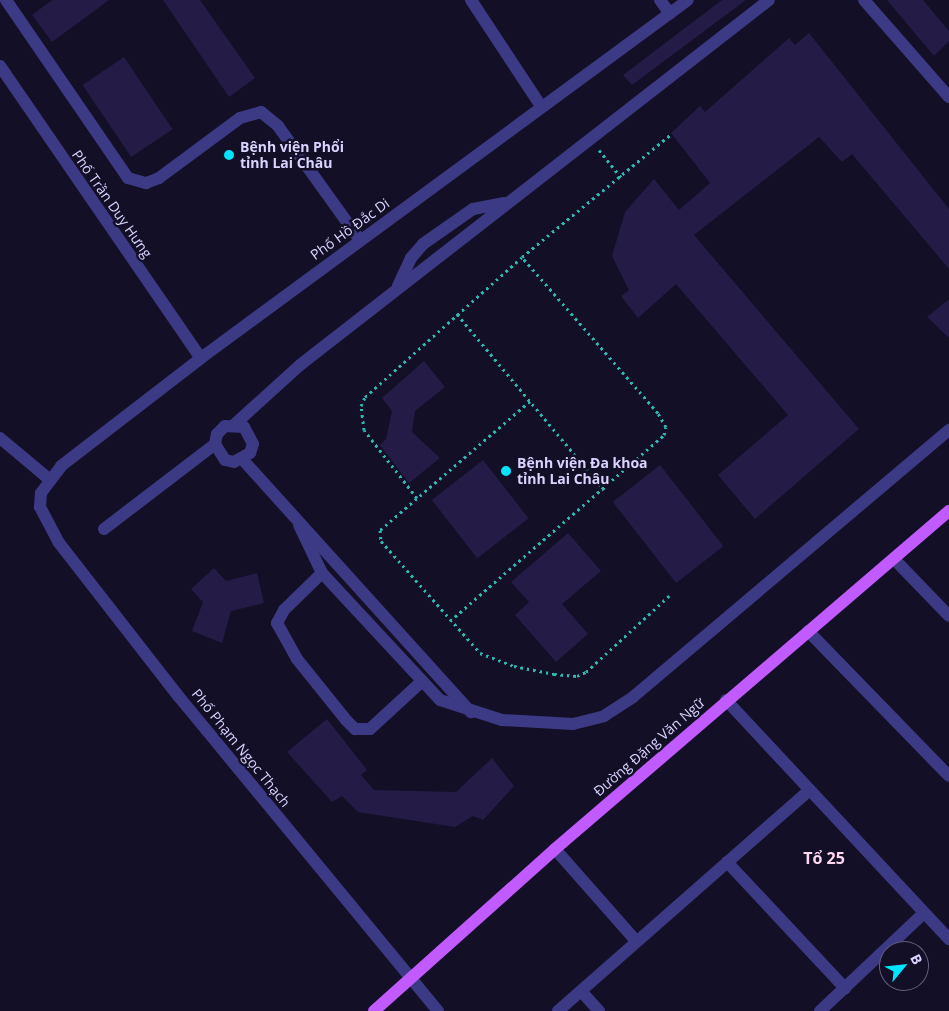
<!DOCTYPE html>
<html>
<head>
<meta charset="utf-8">
<style>
	body { margin:0 }
	#map { position:relative; width:949px; height:1011px; overflow:hidden; background:#130f26; font-family:"Open Sans",sans-serif }
	div>[style] { position:absolute }
	.building>* { inset:0; background:#241b47; transform-origin:0 0 }
	.path>* { height:3px; margin-top:-1.5px; transform-origin:0; background:repeating-linear-gradient(90deg,#2fb8b0 0 2.5px,transparent 0 6.5px) }
	.minor>* { height:12px; margin:-6px; padding:0 6px; transform-origin:6px; border-radius:6px; background:#3d3a85 }
	.major>* { height:12px; margin:-6px; padding:0 6px; transform-origin:6px; border-radius:6px; background:#c25bff }
	.dots>* { width:14px; height:14px; translate:-50% -50%; box-sizing:border-box; border:2px solid #130f26; border-radius:50% }
	span { translate:-50% -50%; white-space:nowrap; text-align:center; line-height:1.15; -webkit-text-stroke:5px #130f26; paint-order:stroke }
	.poi-label { font-size:14px; color:#d9d4ff; font-weight:700 }
	.left { translate:0 -50%; text-align:left }
	.street-label { font-size:14px; color:#d9d4ff }
	.quarter-label { font-size:16px; color:#ffd6f0; font-weight:700 }
	.north { position:absolute; left:879px; top:941px; width:50px; height:50px; box-sizing:border-box; background:#130f26; border:1px solid #625e7d; border-radius:50%; rotate:62deg; font-size:14px; font-weight:700; line-height:20px; text-align:center; color:#d9d4ff }
	.north::after { content:''; display:block; margin:auto; width:18px; height:22px; background:#00e5ff; clip-path:polygon(50% 0,100% 100%,50% 72%,0 100%) }
</style>
</head>
<body>
<div id="map">
	<div class="building">
		<i style="clip-path:polygon(52px 0,109px 0,52px 42px,32px 15px)"></i>
		<i style="clip-path:polygon(163px 0,200px 0,255px 78px,229px 97px)"></i>
		<i style="clip-path:polygon(722px 0,746px 0,632px 85px,623px 75px)"></i>
		<i style="clip-path:polygon(887px 0,923px 0,949px 31px,949px 41px,934px 56px)"></i>
		<i style="clip-path:polygon(809px 33px,949px 209px,949px 269px,852px 154px,842px 162px,819px 137px,694px 235px,859px 429px,755px 519px,718px 475px,788px 415px,676px 284px,638px 318px,621px 296px,629px 290px,612px 256px,625px 212px,654px 179px,679px 210px,710px 183px,671px 133px,700px 106px,705px 112px,789px 38px,795px 45px)"></i>
		<i style="left:124px;top:57px;width:87px;height:50px;rotate:56deg"></i>
		<i style="clip-path:polygon(949px 299px,949px 338px,927px 317px)"></i>
		<i style="clip-path:polygon(424px 361px,445px 387px,415px 411px,412px 432px,440px 458px,409px 483px,380px 445px,386px 439px,392px 411px,382px 398px)"></i>
		<i style="left:483px;top:460px;width:74px;height:65px;rotate:52deg"></i>
		<i style="left:660px;top:465px;width:103px;height:60px;rotate:52deg"></i>
		<i style="clip-path:polygon(568px 533px,601px 571px,562px 604px,588px 634px,556px 662px,515px 615px,529px 602px,511px 582px)"></i>
		<i style="clip-path:polygon(214px 568px,226px 581px,257px 573px,264px 603px,231px 611px,222px 643px,192px 631px,203px 602px,191px 589px)"></i>
		<i style="clip-path:polygon(327px 719px,367px 770px,361px 775px,374px 790px,456px 792px,492px 758px,514px 786px,483px 820px,473px 816px,455px 827px,358px 812px,342px 796px,332px 802px,287px 752px)"></i>
	</div>
	<div class="path">
		<i style="left:599px;top:150px;width:35px;rotate:51deg"></i>
		<i style="left:457px;top:314px;width:229px;rotate:50.1deg"></i>
		<i style="left:530px;top:401px;width:198px;rotate:139.3deg"></i>
		<i style="left:380px;top:530px;width:11px;rotate:85deg"></i>
		<i style="left:381px;top:541px;width:149px;rotate:48.5deg"></i>
		<i style="left:480px;top:653px;width:36px;rotate:21deg"></i>
		<i style="left:514px;top:666px;width:41px;rotate:11.3deg"></i>
		<i style="left:554px;top:674px;width:23px;rotate:5deg"></i>
		<i style="left:577px;top:676px;width:10px;rotate:-24deg"></i>
		<i style="left:586px;top:672px;width:113px;rotate:-42.5deg"></i>
		<i style="left:417px;top:498px;width:86px;rotate:-127.9deg"></i>
		<i style="left:364px;top:430px;width:24px;rotate:-97deg"></i>
		<i style="left:361px;top:406px;width:10px;rotate:-66deg"></i>
		<i style="left:365px;top:397px;width:210px;rotate:-41.7deg"></i>
		<i style="left:522px;top:257px;width:193px;rotate:-39.5deg"></i>
		<i style="left:450px;top:621px;width:284px;rotate:-41deg"></i>
		<i style="left:664px;top:435px;width:8px;rotate:-76deg"></i>
		<i style="left:666px;top:427px;width:16px;rotate:-120deg"></i>
		<i style="left:658px;top:413px;width:207px;rotate:-131.1deg"></i>
	</div>
	<div class="minor">
		<i style="left:6px;top:0;width:216px;rotate:55.6deg"></i>
		<i style="left:128px;top:178px;width:19px;rotate:16deg"></i>
		<i style="left:146px;top:183px;width:14px;rotate:-21deg"></i>
		<i style="left:159px;top:178px;width:101px;rotate:-36.5deg"></i>
		<i style="left:240px;top:118px;width:22px;rotate:-16deg"></i>
		<i style="left:261px;top:112px;width:22px;rotate:39deg"></i>
		<i style="left:278px;top:126px;width:140px;rotate:54.3deg"></i>
		<i style="left:471px;top:0;width:127px;rotate:56.6deg"></i>
		<i style="left:660px;top:0;width:17px;rotate:54deg"></i>
		<i style="left:864px;top:0;width:129px;rotate:48.8deg"></i>
		<i style="left:0;top:66px;width:354px;rotate:55.5deg"></i>
		<i style="left:398px;top:286px;width:31px;rotate:-65deg"></i>
		<i style="left:411px;top:258px;width:18px;rotate:-49deg"></i>
		<i style="left:423px;top:244px;width:61px;rotate:-35deg"></i>
		<i style="left:473px;top:209px;width:32px;rotate:-11deg"></i>
		<i style="left:235px;top:424px;width:88px;rotate:-42.2deg"></i>
		<i style="left:300px;top:365px;width:594px;rotate:-37.89deg"></i>
		<i style="left:0;top:438px;width:64px;rotate:39.9deg"></i>
		<i style="left:243px;top:460px;width:340px;rotate:47.9deg"></i>
		<i style="left:299px;top:525px;width:53px;rotate:64.4deg"></i>
		<i style="left:322px;top:573px;width:173px;rotate:47.1deg"></i>
		<i style="left:440px;top:700px;width:65px;rotate:17.9deg"></i>
		<i style="left:502px;top:720px;width:71px;rotate:3.2deg"></i>
		<i style="left:573px;top:724px;width:32px;rotate:-14deg"></i>
		<i style="left:604px;top:716px;width:35px;rotate:-33deg"></i>
		<i style="left:633px;top:697px;width:414px;rotate:-40.2deg"></i>
		<i style="left:104px;top:529px;width:140px;rotate:-37.4deg"></i>
		<i style="left:215px;top:444px;width:10px;rotate:-79deg"></i>
		<i style="left:217px;top:434px;width:11px;rotate:-45deg"></i>
		<i style="left:225px;top:426px;width:19px;rotate:3deg"></i>
		<i style="left:244px;top:427px;width:19px;rotate:62deg"></i>
		<i style="left:253px;top:444px;width:9px;rotate:108deg"></i>
		<i style="left:250px;top:453px;width:18px;rotate:151deg"></i>
		<i style="left:234px;top:462px;width:9px;rotate:-167deg"></i>
		<i style="left:225px;top:460px;width:19px;rotate:-122deg"></i>
		<i style="left:894px;top:559px;width:79px;rotate:46deg"></i>
		<i style="left:322px;top:573px;width:53px;rotate:135.8deg"></i>
		<i style="left:284px;top:610px;width:15px;rotate:118deg"></i>
		<i style="left:277px;top:623px;width:41px;rotate:60.9deg"></i>
		<i style="left:297px;top:659px;width:78px;rotate:51.2deg"></i>
		<i style="left:346px;top:720px;width:13px;rotate:45deg"></i>
		<i style="left:355px;top:729px;width:15px"></i>
		<i style="left:370px;top:729px;width:68px;rotate:-42.6deg"></i>
		<i style="left:808px;top:631px;width:202px;rotate:45.8deg"></i>
		<i style="left:726px;top:700px;width:327px;rotate:47deg"></i>
		<i style="left:555px;top:849px;width:123px;rotate:48.6deg"></i>
		<i style="left:727px;top:862px;width:173px;rotate:46.9deg"></i>
		<i style="left:581px;top:991px;width:27px;rotate:48deg"></i>
		<i style="left:438px;top:1011px;width:407px;rotate:-129.5deg"></i>
		<i style="left:179px;top:697px;width:195px;rotate:-127.9deg"></i>
		<i style="left:59px;top:543px;width:41px;rotate:-117.8deg"></i>
		<i style="left:40px;top:507px;width:14px;rotate:-86deg"></i>
		<i style="left:41px;top:493px;width:34px;rotate:-53deg"></i>
		<i style="left:61px;top:466px;width:177px;rotate:-37.6deg"></i>
		<i style="left:201px;top:358px;width:604px;rotate:-36.32deg"></i>
		<i style="left:558px;top:1011px;width:335px;rotate:-41.3deg"></i>
		<i style="left:820px;top:1011px;width:143px;rotate:-43.3deg"></i>
	</div>
	<div class="major">
		<i style="left:374px;top:1011px;width:243px;rotate:-41.8deg"></i>
		<i style="left:555px;top:849px;width:519px;rotate:-40.63deg"></i>
	</div>
	<div class="dots">
		<i style="left:229px;top:155px;background:#00e5ff"></i>
		<i style="left:506px;top:471px;background:#00e5ff"></i>
	</div>
	<div class="poi-label">
		<span class="left" style="left:240px;top:155px">Bệnh viện Phổi<br>tỉnh Lai Châu</span>
		<span class="left" style="left:517px;top:471px">Bệnh viện Đa khoa<br>tỉnh Lai Châu</span>
	</div>
	<div class="street-label">
		<span style="left:112px;top:204px;rotate:55deg">Phố Trần Duy Hưng</span>
		<span style="left:350px;top:229px;rotate:-36deg">Phố Hồ Đắc Di</span>
		<span style="left:649px;top:747px;rotate:-41deg">Đường Đặng Văn Ngữ</span>
		<span style="left:241px;top:748px;rotate:51deg">Phố Phạm Ngọc Thạch</span>
	</div>
	<div class="quarter-label">
		<span style="left:824px;top:858px">Tổ 25</span>
	</div>
	<div class="north">B</div>
</div>
</body>
</html>
